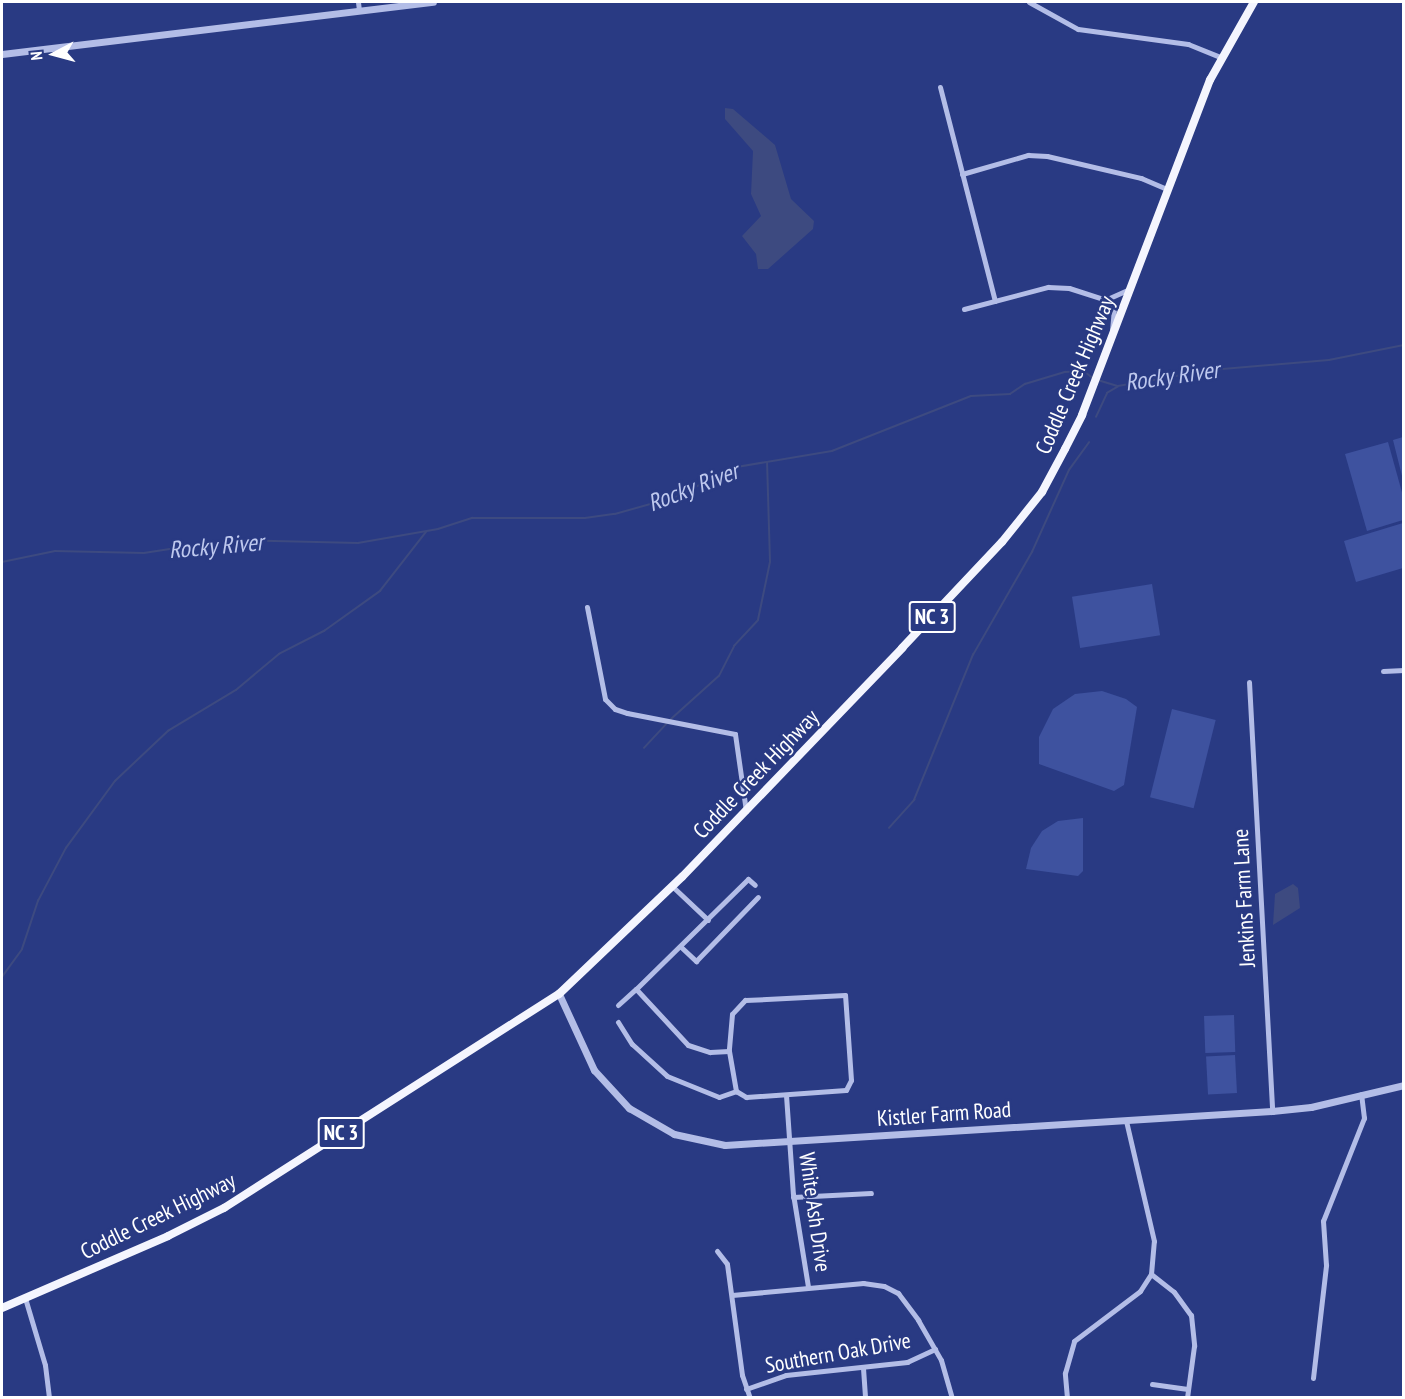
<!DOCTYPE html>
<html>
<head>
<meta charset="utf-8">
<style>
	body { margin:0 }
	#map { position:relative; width:1405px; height:1399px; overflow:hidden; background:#293a83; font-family:"PT Sans Narrow",sans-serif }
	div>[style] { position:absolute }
	.green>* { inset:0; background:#3e529f; transform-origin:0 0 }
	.water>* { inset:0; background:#3d4a80 }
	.stream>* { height:1.5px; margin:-0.75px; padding:0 0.75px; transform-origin:0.75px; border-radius:0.75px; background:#3d4a80 }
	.minor>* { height:5px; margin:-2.5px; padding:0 2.5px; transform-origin:2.5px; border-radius:2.5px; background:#b3bde7 }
	.tertiary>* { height:7px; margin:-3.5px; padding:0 3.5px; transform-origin:3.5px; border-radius:3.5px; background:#b3bde7 }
	.primary>* { height:8px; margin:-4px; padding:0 4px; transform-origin:4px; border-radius:4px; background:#f4f5fe }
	span { translate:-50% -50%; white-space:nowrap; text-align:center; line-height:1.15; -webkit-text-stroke:5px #293a83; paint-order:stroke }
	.shield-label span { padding:2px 4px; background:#293a83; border:2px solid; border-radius:4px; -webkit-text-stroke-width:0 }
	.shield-label { font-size:21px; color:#fff; font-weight:700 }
	.street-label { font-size:22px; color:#fff }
	.water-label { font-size:24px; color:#bec8ee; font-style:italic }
	.frame { position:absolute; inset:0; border:3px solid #fff; pointer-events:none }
	.north { position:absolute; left:24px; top:24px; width:60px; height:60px; -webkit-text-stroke:4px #293a83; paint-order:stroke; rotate:264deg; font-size:16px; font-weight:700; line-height:24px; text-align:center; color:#fff }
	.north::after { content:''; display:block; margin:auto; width:21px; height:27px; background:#fff; clip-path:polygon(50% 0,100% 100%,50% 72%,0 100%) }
</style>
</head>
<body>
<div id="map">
	<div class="green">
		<i style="clip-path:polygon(1403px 437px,1404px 437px,1403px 480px,1393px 440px)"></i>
		<i style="clip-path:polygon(1388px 442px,1403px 496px,1403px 520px,1367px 531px,1345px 454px)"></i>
		<i style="clip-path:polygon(1403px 523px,1403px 568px,1356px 582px,1344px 541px)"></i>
		<i style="left:1152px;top:584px;width:52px;height:81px;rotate:81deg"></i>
		<i style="clip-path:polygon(1102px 691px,1126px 699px,1137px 707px,1124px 785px,1114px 791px,1039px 764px,1039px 737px,1053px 709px,1075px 694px)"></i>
		<i style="left:1172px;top:709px;width:45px;height:91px;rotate:14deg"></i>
		<i style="clip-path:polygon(1083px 818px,1083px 871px,1078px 876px,1026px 869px,1031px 848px,1042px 831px,1058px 821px)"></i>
		<i style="left:1234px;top:1015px;width:37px;height:30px;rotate:88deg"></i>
		<i style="left:1235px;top:1055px;width:38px;height:29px;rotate:87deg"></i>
	</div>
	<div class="water">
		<i style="clip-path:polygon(725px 108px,733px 109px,775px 145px,791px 199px,814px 221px,813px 229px,768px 269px,758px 269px,756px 254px,742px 236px,761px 216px,751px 194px,753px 151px,725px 119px)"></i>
		<i style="clip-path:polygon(1293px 884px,1298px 888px,1300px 908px,1273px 925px,1275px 894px)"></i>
	</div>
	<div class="stream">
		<i style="left:1098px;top:380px;width:21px;rotate:17deg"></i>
		<i style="left:1118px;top:386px;width:94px;rotate:-9.8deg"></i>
		<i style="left:1211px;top:370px;width:118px;rotate:-4.8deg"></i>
		<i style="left:1329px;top:360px;width:76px;rotate:-11.3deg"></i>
		<i style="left:1096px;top:417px;width:26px;rotate:-65deg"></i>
		<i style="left:1107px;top:393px;width:12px;rotate:-31deg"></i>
		<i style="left:2px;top:562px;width:54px;rotate:-11.7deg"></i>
		<i style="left:55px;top:551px;width:89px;rotate:1.3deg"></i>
		<i style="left:144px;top:553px;width:85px;rotate:-8.8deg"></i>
		<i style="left:228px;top:540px;width:130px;rotate:1.3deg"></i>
		<i style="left:358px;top:543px;width:81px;rotate:-9.9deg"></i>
		<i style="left:438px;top:529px;width:36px;rotate:-18deg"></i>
		<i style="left:472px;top:518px;width:113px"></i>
		<i style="left:585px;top:518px;width:30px;rotate:-8deg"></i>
		<i style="left:615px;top:514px;width:66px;rotate:-15.7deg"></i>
		<i style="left:679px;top:496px;width:59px;rotate:-28.3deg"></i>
		<i style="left:731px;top:468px;width:102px;rotate:-9.6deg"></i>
		<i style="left:832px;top:451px;width:149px;rotate:-21.6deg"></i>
		<i style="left:971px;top:396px;width:39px;rotate:-3deg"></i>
		<i style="left:1010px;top:394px;width:18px;rotate:-34deg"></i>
		<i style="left:1025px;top:384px;width:42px;rotate:-16.7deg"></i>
		<i style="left:1065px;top:372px;width:19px;rotate:-3deg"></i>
		<i style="left:1084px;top:371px;width:11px;rotate:38deg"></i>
		<i style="left:671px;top:719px;width:64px;rotate:-41.9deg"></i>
		<i style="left:719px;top:676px;width:34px;rotate:-63deg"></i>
		<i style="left:734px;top:646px;width:35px;rotate:-47deg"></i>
		<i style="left:758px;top:620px;width:59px;rotate:-78.3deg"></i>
		<i style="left:770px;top:562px;width:99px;rotate:-91.7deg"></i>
		<i style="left:644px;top:748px;width:33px;rotate:-47deg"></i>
		<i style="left:889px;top:828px;width:38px;rotate:-48deg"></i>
		<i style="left:914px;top:800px;width:157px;rotate:-67.9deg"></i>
		<i style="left:973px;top:655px;width:119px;rotate:-60.2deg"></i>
		<i style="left:1032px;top:552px;width:90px;rotate:-65.7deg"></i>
		<i style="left:1069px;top:470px;width:34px;rotate:-54deg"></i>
		<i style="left:2px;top:977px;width:34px;rotate:-54deg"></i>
		<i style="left:22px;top:949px;width:51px;rotate:-71.6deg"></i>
		<i style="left:38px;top:901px;width:60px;rotate:-62.2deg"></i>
		<i style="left:66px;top:848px;width:83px;rotate:-53.8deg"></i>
		<i style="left:115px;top:781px;width:73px;rotate:-43.3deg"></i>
		<i style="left:168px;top:731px;width:79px;rotate:-31.1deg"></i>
		<i style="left:236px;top:690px;width:56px;rotate:-39.9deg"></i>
		<i style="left:279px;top:654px;width:51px;rotate:-27.1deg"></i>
		<i style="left:324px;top:631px;width:69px;rotate:-35.5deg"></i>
		<i style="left:380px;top:591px;width:75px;rotate:-52.1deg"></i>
	</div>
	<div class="minor">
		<i style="left:358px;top:2px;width:8px;rotate:83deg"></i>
		<i style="left:1029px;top:2px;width:56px;rotate:28.9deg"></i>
		<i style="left:1078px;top:29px;width:111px;rotate:7.8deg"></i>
		<i style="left:1188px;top:44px;width:35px;rotate:22deg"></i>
		<i style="left:940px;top:87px;width:221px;rotate:75.6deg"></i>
		<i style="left:962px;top:174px;width:69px;rotate:-16.1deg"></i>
		<i style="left:1028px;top:155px;width:19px;rotate:3deg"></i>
		<i style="left:1047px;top:156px;width:97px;rotate:13.2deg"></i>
		<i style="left:1141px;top:178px;width:28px;rotate:23deg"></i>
		<i style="left:964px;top:309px;width:87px;rotate:-14.7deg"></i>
		<i style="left:1048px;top:287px;width:21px;rotate:3deg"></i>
		<i style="left:1069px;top:288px;width:38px;rotate:18deg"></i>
		<i style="left:1112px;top:331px;width:22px;rotate:-85deg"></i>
		<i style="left:1114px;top:309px;width:13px;rotate:-135deg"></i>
		<i style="left:1105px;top:300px;width:27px;rotate:-24deg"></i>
		<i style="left:587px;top:607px;width:94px;rotate:78.9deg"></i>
		<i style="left:605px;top:699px;width:14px;rotate:45deg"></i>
		<i style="left:615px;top:709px;width:13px;rotate:18deg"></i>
		<i style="left:627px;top:713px;width:110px;rotate:11deg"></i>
		<i style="left:735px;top:734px;width:78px;rotate:81.9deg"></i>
		<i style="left:1383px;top:671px;width:21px;rotate:-3deg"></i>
		<i style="left:1249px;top:682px;width:430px;rotate:86.9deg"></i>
		<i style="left:673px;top:887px;width:48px;rotate:43.3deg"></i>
		<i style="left:681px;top:947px;width:21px;rotate:43deg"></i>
		<i style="left:696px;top:961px;width:89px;rotate:-45.9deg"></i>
		<i style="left:636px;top:989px;width:157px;rotate:-44.5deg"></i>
		<i style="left:748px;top:879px;width:9px;rotate:41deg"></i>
		<i style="left:618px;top:1005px;width:24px;rotate:-42deg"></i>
		<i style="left:636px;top:989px;width:76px;rotate:47.1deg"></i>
		<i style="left:688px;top:1045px;width:23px;rotate:18deg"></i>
		<i style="left:710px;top:1052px;width:19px;rotate:-3deg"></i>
		<i style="left:729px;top:1051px;width:41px;rotate:80.1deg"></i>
		<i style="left:736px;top:1091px;width:12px;rotate:31deg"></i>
		<i style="left:746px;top:1097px;width:100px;rotate:-4deg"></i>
		<i style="left:846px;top:1090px;width:11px;rotate:-63deg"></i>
		<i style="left:851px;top:1080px;width:85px;rotate:-94deg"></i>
		<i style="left:845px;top:995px;width:100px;rotate:177.1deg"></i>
		<i style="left:745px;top:1000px;width:19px;rotate:133deg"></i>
		<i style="left:732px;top:1014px;width:37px;rotate:95deg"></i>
		<i style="left:618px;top:1022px;width:26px;rotate:58deg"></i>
		<i style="left:632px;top:1044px;width:47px;rotate:42.4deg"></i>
		<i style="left:667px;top:1076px;width:56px;rotate:22deg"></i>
		<i style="left:719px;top:1097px;width:18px;rotate:-19deg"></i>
		<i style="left:786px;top:1095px;width:99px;rotate:86deg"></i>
		<i style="left:793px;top:1194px;width:94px;rotate:80.8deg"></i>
		<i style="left:793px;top:1197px;width:78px;rotate:-2.9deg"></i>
		<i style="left:717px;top:1251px;width:16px;rotate:52deg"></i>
		<i style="left:727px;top:1264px;width:112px;rotate:82.3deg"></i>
		<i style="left:742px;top:1375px;width:24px;rotate:71deg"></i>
		<i style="left:1151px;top:1274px;width:29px;rotate:38deg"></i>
		<i style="left:1174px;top:1292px;width:29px;rotate:54deg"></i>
		<i style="left:1191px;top:1315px;width:31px;rotate:84deg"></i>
		<i style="left:1194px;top:1346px;width:52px;rotate:97.7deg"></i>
		<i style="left:732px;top:1295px;width:132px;rotate:-5.2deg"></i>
		<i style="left:863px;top:1283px;width:21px;rotate:8deg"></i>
		<i style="left:884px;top:1286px;width:16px;rotate:27deg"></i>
		<i style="left:898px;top:1293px;width:34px;rotate:53deg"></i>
		<i style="left:918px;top:1320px;width:46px;rotate:60.1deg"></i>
		<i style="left:941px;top:1360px;width:40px;rotate:74deg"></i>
		<i style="left:25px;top:1298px;width:70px;rotate:73.4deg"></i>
		<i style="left:45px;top:1365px;width:33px;rotate:83deg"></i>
		<i style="left:863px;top:1368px;width:30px;rotate:86deg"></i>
		<i style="left:1313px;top:1378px;width:114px;rotate:-83.4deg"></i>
		<i style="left:1326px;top:1265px;width:44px;rotate:-93.9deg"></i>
		<i style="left:1323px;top:1221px;width:111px;rotate:-68.3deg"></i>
		<i style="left:1364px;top:1118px;width:24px;rotate:-97deg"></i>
		<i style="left:1152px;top:1384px;width:36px;rotate:8deg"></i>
		<i style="left:746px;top:1389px;width:42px;rotate:-19.3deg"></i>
		<i style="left:786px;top:1375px;width:122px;rotate:-6.1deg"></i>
		<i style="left:907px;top:1362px;width:31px;rotate:-25deg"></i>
		<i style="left:1067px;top:1398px;width:25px;rotate:-95deg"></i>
		<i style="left:1065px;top:1373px;width:33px;rotate:-74deg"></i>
		<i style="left:1074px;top:1341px;width:83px;rotate:-37.1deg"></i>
		<i style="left:1140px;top:1291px;width:20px;rotate:-57deg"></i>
		<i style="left:1151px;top:1274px;width:33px;rotate:-85deg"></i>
		<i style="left:1154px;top:1241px;width:123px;rotate:-103.1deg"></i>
	</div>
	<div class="tertiary">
		<i style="left:2px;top:54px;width:434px;rotate:-6.9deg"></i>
		<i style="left:559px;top:994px;width:84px;rotate:65.3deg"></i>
		<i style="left:594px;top:1070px;width:52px;rotate:47.4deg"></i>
		<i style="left:629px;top:1108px;width:52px;rotate:30deg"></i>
		<i style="left:674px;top:1134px;width:52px;rotate:12.2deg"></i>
		<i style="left:725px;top:1145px;width:548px;rotate:-3.56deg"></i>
		<i style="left:1272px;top:1111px;width:39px;rotate:-6deg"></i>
		<i style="left:1311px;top:1107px;width:96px;rotate:-13.3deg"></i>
	</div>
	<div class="primary">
		<i style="left:2px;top:1308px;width:181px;rotate:-23.4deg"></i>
		<i style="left:168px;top:1236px;width:63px;rotate:-26.6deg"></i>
		<i style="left:224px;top:1208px;width:398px;rotate:-32.6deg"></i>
		<i style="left:559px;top:994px;width:170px;rotate:-43.6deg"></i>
		<i style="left:682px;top:877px;width:318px;rotate:-46.1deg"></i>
		<i style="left:902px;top:648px;width:146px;rotate:-46.7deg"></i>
		<i style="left:1002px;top:542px;width:64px;rotate:-51.3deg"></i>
		<i style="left:1042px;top:492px;width:49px;rotate:-61.9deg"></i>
		<i style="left:1065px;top:449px;width:38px;rotate:-63deg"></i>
		<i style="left:1082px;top:415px;width:359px;rotate:-69.1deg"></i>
		<i style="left:1210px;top:80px;width:90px;rotate:-60.6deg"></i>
	</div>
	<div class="shield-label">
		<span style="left:932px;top:617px">NC 3</span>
		<span style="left:341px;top:1133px">NC 3</span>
	</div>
	<div class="street-label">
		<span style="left:1075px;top:375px;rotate:-67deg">Coddle Creek Highway</span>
		<span style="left:756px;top:774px;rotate:-46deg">Coddle Creek Highway</span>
		<span style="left:1244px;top:898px;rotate:-93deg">Jenkins Farm Lane</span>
		<span style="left:944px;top:1114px;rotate:-4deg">Kistler Farm Road</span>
		<span style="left:815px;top:1212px;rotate:82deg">White Ash Drive</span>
		<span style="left:158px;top:1216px;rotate:-26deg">Coddle Creek Highway</span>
		<span style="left:838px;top:1353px;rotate:-10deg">Southern Oak Drive</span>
	</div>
	<div class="water-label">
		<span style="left:1172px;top:376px;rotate:-8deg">Rocky River</span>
		<span style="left:693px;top:487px;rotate:-21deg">Rocky River</span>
		<span style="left:216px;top:546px;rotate:-5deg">Rocky River</span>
	</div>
	<div class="frame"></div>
	<div class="north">N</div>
</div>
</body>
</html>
